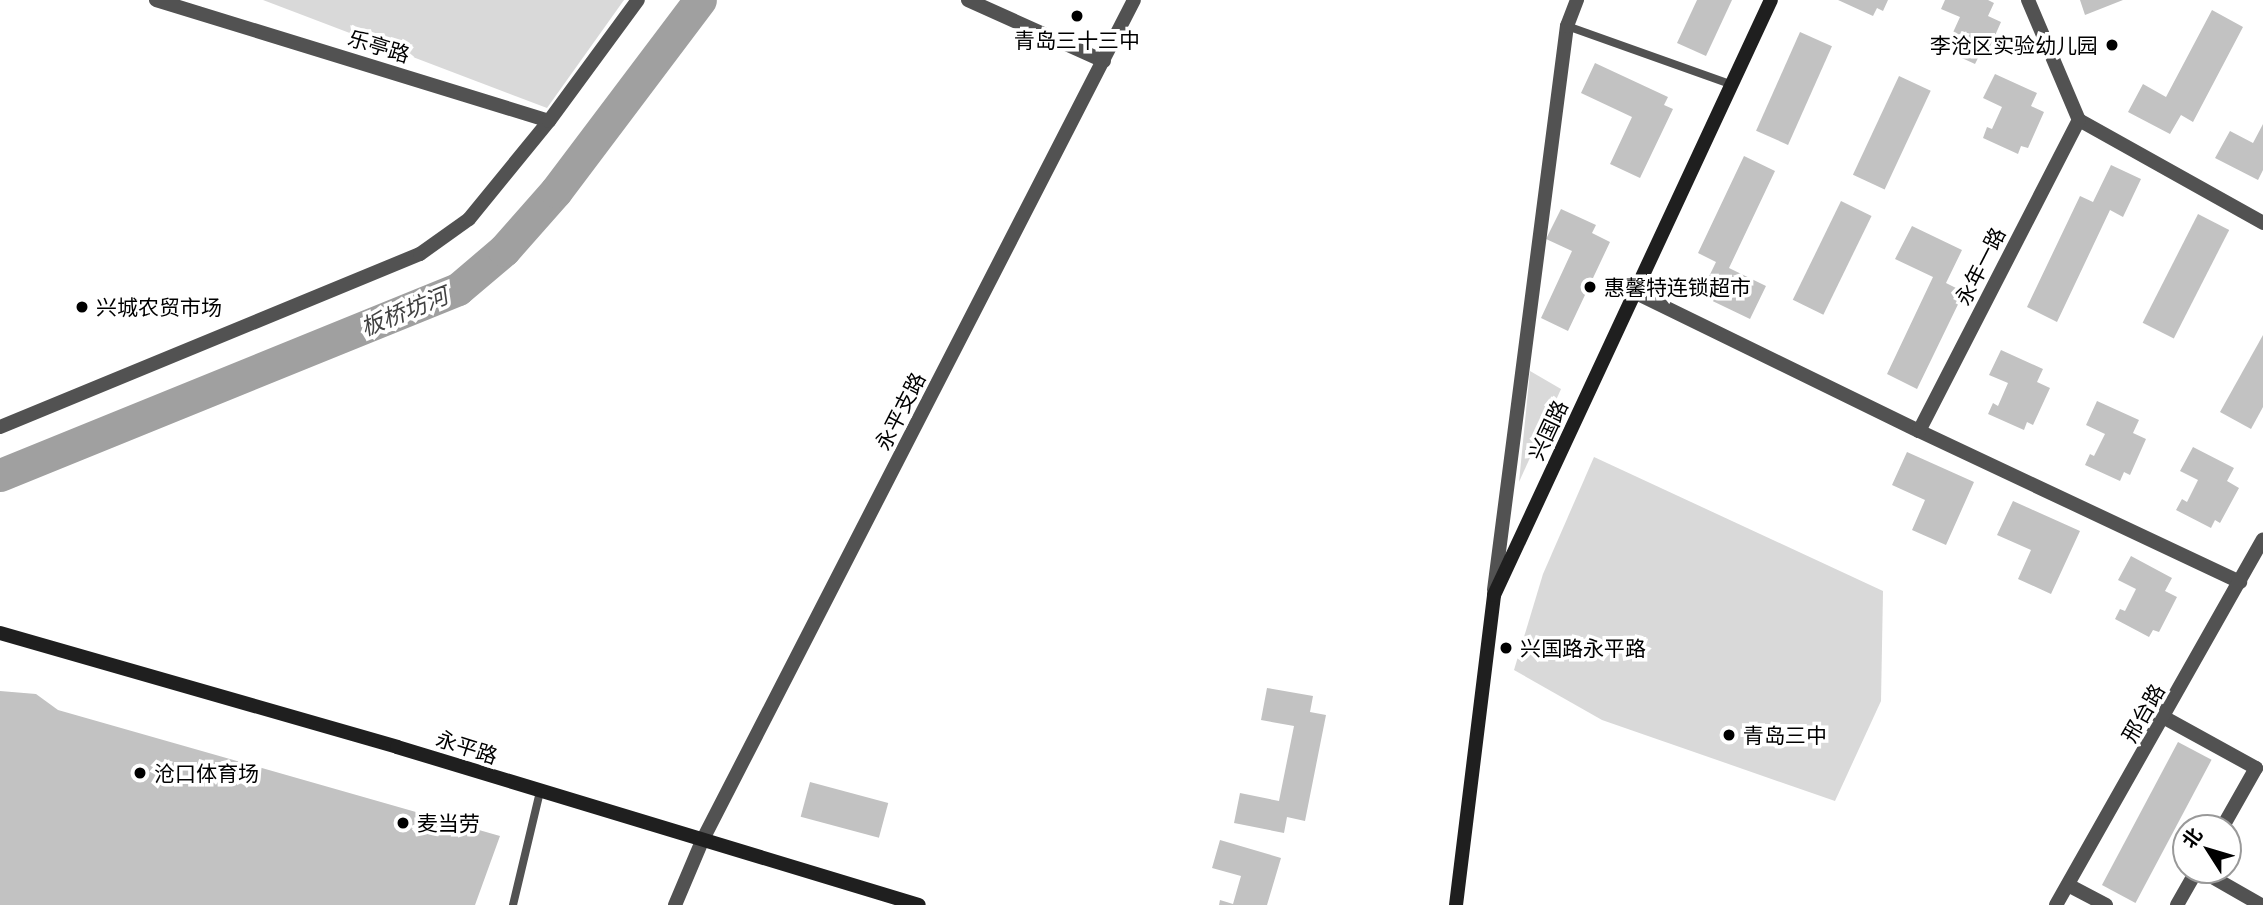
<!DOCTYPE html>
<html>
<head>
<meta charset="utf-8">
<style>
	body { margin:0 }
	#map { position:relative; width:2263px; height:905px; overflow:hidden; background:#fff; font-family:Commissioner,"Noto Sans SC",sans-serif }
	div>[style] { position:absolute }
	.green>* { inset:0; background:#d9d9d9 }
	.river>* { height:33px; margin:-16.5px; padding:0 16.5px; transform-origin:16.5px; border-radius:16.5px; background:#a0a0a0 }
	.building>* { inset:0; background:#c2c2c2; transform-origin:0 0 }
	.lane>* { height:8px; margin:-4px; padding:0 4px; transform-origin:4px; border-radius:4px; background:#525252 }
	.street>* { height:14px; margin:-7px; padding:0 7px; transform-origin:7px; border-radius:7px; background:#525252 }
	.secondary>* { height:14px; margin:-7px; padding:0 7px; transform-origin:7px; border-radius:7px; background:#1f1f1f }
	.dots>* { width:19px; height:19px; translate:-50% -50%; box-sizing:border-box; border:4px solid #fff; border-radius:50% }
	span { translate:-50% -50%; white-space:nowrap; text-align:center; line-height:1.15; -webkit-text-stroke:7px #fff; paint-order:stroke }
	.poi-label { font-size:21px; color:#000 }
	.right { translate:-100% -50%; text-align:right }
	.left { translate:0 -50%; text-align:left }
	.street-label { font-size:21px; color:#000 }
	.water-label { font-size:23px; color:#414141; font-style:italic }
	.north { position:absolute; left:2172px; top:814px; width:70px; height:70px; box-sizing:border-box; background:#fff; border:2px solid #999; border-radius:50%; rotate:307deg; font-size:19px; font-weight:700; line-height:28px; text-align:center; color:#000 }
	.north::after { content:''; display:block; margin:auto; width:24px; height:32px; background:#000; clip-path:polygon(50% 0,100% 100%,50% 72%,0 100%) }
</style>
</head>
<body>
<div id="map">
	<div class="green">
		<i style="clip-path:polygon(263px 0,624px 0,547px 108px)"></i>
		<i style="clip-path:polygon(1530px 371px,1561px 389px,1519px 482px)"></i>
		<i style="clip-path:polygon(1594px 457px,1883px 591px,1881px 701px,1835px 801px,1602px 720px,1514px 670px,1543px 574px)"></i>
	</div>
	<div class="river">
		<i style="left:0;top:475px;width:494px;rotate:-22.1deg"></i>
		<i style="left:458px;top:289px;width:60px;rotate:-40.3deg"></i>
		<i style="left:504px;top:250px;width:79px;rotate:-48.6deg"></i>
		<i style="left:556px;top:191px;width:239px;rotate:-53deg"></i>
	</div>
	<div class="building">
		<i style="clip-path:polygon(1697px 0,1732px 0,1706px 56px,1677px 43px)"></i>
		<i style="clip-path:polygon(1838px 0,1888px 0,1883px 11px,1877px 8px,1873px 16px)"></i>
		<i style="clip-path:polygon(1945px 0,1988px 0,1994px 3px,1988px 16px,2001px 22px,1985px 58px,1979px 56px,1975px 64px,1940px 48px,1945px 37px,1950px 39px,1960px 17px,1941px 9px)"></i>
		<i style="clip-path:polygon(2080px 0,2123px 0,2085px 15px)"></i>
		<i style="clip-path:polygon(2212px 10px,2243px 27px,2193px 122px,2181px 115px,2170px 134px,2128px 112px,2143px 84px,2166px 97px)"></i>
		<i style="left:1800px;top:32px;width:35px;height:108px;rotate:24deg"></i>
		<i style="clip-path:polygon(1595px 63px,1668px 97px,1664px 105px,1673px 109px,1640px 178px,1610px 164px,1632px 117px,1581px 93px)"></i>
		<i style="clip-path:polygon(1995px 74px,2037px 93px,2031px 106px,2044px 112px,2028px 148px,2021px 146px,2018px 154px,1983px 138px,1987px 127px,1992px 129px,2002px 107px,1983px 98px)"></i>
		<i style="left:1899px;top:76px;width:35px;height:109px;rotate:25deg"></i>
		<i style="clip-path:polygon(2263px 124px,2263px 170px,2258px 180px,2215px 158px,2230px 131px,2253px 143px)"></i>
		<i style="clip-path:polygon(1744px 156px,1775px 171px,1729px 268px,1766px 286px,1750px 319px,1700px 295px,1716px 262px,1698px 253px)"></i>
		<i style="clip-path:polygon(2111px 165px,2141px 179px,2123px 217px,2110px 210px,2057px 322px,2027px 307px,2080px 196px,2093px 202px)"></i>
		<i style="left:1841px;top:201px;width:34px;height:110px;rotate:26deg"></i>
		<i style="clip-path:polygon(1561px 209px,1596px 225px,1592px 233px,1610px 242px,1568px 331px,1541px 318px,1572px 251px,1546px 239px)"></i>
		<i style="left:2198px;top:214px;width:35px;height:122px;rotate:27deg"></i>
		<i style="clip-path:polygon(1912px 226px,1962px 250px,1946px 283px,1964px 292px,1917px 389px,1887px 374px,1933px 277px,1895px 259px)"></i>
		<i style="clip-path:polygon(2263px 335px,2263px 407px,2251px 429px,2220px 412px)"></i>
		<i style="clip-path:polygon(2001px 350px,2043px 369px,2037px 382px,2050px 388px,2033px 425px,2027px 422px,2024px 430px,1988px 414px,1993px 403px,1998px 406px,2008px 383px,1989px 375px)"></i>
		<i style="clip-path:polygon(2097px 401px,2139px 420px,2133px 433px,2146px 439px,2130px 475px,2124px 472px,2120px 481px,2085px 465px,2090px 454px,2094px 456px,2105px 434px,2086px 425px)"></i>
		<i style="clip-path:polygon(2193px 447px,2234px 468px,2227px 481px,2239px 488px,2220px 523px,2215px 520px,2211px 528px,2176px 510px,2182px 499px,2187px 502px,2198px 480px,2180px 471px)"></i>
		<i style="clip-path:polygon(1907px 452px,1974px 482px,1946px 545px,1912px 530px,1925px 500px,1892px 485px)"></i>
		<i style="clip-path:polygon(2013px 501px,2080px 531px,2051px 594px,2018px 579px,2031px 550px,1997px 535px)"></i>
		<i style="clip-path:polygon(2131px 556px,2172px 578px,2165px 591px,2177px 597px,2159px 632px,2153px 630px,2149px 637px,2115px 619px,2120px 609px,2125px 611px,2136px 589px,2118px 580px)"></i>
		<i style="clip-path:polygon(1267px 688px,1313px 696px,1310px 712px,1326px 715px,1305px 821px,1287px 817px,1284px 833px,1234px 823px,1240px 793px,1279px 801px,1294px 726px,1261px 720px)"></i>
		<i style="clip-path:polygon(0 691px,36px 694px,58px 710px,500px 836px,475px 905px,0 905px)"></i>
		<i style="left:2178px;top:742px;width:38px;height:162px;rotate:28deg"></i>
		<i style="left:810px;top:782px;width:81px;height:36px;rotate:15deg"></i>
		<i style="clip-path:polygon(1220px 840px,1281px 858px,1267px 905px,1219px 905px,1220px 900px,1233px 904px,1241px 876px,1212px 868px)"></i>
	</div>
	<div class="lane">
		<i style="left:1567px;top:26px;width:176px;rotate:19.6deg"></i>
		<i style="left:513px;top:905px;width:116px;rotate:-76.6deg"></i>
	</div>
	<div class="street">
		<i style="left:156px;top:0;width:411px;rotate:17.1deg"></i>
		<i style="left:968px;top:0;width:149px;rotate:24.2deg"></i>
		<i style="left:2028px;top:0;width:130px;rotate:67deg"></i>
		<i style="left:2079px;top:120px;width:211px;rotate:29.2deg"></i>
		<i style="left:1636px;top:293px;width:315px;rotate:26deg"></i>
		<i style="left:1919px;top:431px;width:355px;rotate:25.2deg"></i>
		<i style="left:0;top:427px;width:454px;rotate:-22.4deg"></i>
		<i style="left:420px;top:254px;width:60px;rotate:-35.5deg"></i>
		<i style="left:469px;top:219px;width:127px;rotate:-50.8deg"></i>
		<i style="left:549px;top:121px;width:150px;rotate:-53.7deg"></i>
		<i style="left:1919px;top:431px;width:350px;rotate:-62.8deg"></i>
		<i style="left:1494px;top:590px;width:569px;rotate:-82.63deg"></i>
		<i style="left:1567px;top:26px;width:28px;rotate:-69deg"></i>
		<i style="left:2165px;top:718px;width:104px;rotate:28.8deg"></i>
		<i style="left:2256px;top:768px;width:69px;rotate:119.5deg"></i>
		<i style="left:2200px;top:870px;width:70px;rotate:29.8deg"></i>
		<i style="left:2068px;top:885px;width:43px;rotate:27.8deg"></i>
		<i style="left:675px;top:905px;width:69px;rotate:-67.1deg"></i>
		<i style="left:702px;top:841px;width:945px;rotate:-62.81deg"></i>
		<i style="left:2056px;top:905px;width:420px;rotate:-60.5deg"></i>
		<i style="left:2177px;top:905px;width:40px;rotate:-60.3deg"></i>
	</div>
	<div class="secondary">
		<i style="left:0;top:633px;width:413px;rotate:16deg"></i>
		<i style="left:397px;top:747px;width:545px;rotate:16.84deg"></i>
		<i style="left:1456px;top:905px;width:312px;rotate:-83deg"></i>
		<i style="left:1494px;top:595px;width:656px;rotate:-65.04deg"></i>
	</div>
	<div class="dots">
		<i style="left:1077px;top:16px;background:#000"></i>
		<i style="left:2112px;top:45px;background:#000"></i>
		<i style="left:1590px;top:287px;background:#000"></i>
		<i style="left:82px;top:307px;background:#000"></i>
		<i style="left:1506px;top:648px;background:#000"></i>
		<i style="left:1729px;top:735px;background:#000"></i>
		<i style="left:140px;top:773px;background:#000"></i>
		<i style="left:403px;top:823px;background:#000"></i>
	</div>
	<div class="poi-label">
		<span style="left:1077px;top:40px">青岛三十三中</span>
		<span class="right" style="left:2098px;top:45px">李沧区实验幼儿园</span>
		<span class="left" style="left:1604px;top:287px">惠馨特连锁超市</span>
		<span class="left" style="left:96px;top:307px">兴城农贸市场</span>
		<span class="left" style="left:1520px;top:648px">兴国路永平路</span>
		<span class="left" style="left:1743px;top:735px">青岛三中</span>
		<span class="left" style="left:154px;top:773px">沧口体育场</span>
		<span class="left" style="left:417px;top:823px">麦当劳</span>
	</div>
	<div class="street-label">
		<span style="left:379px;top:46px;rotate:17deg">乐亭路</span>
		<span style="left:1980px;top:266px;rotate:-63deg">永年一路</span>
		<span style="left:900px;top:411px;rotate:-63deg">永平支路</span>
		<span style="left:1548px;top:430px;rotate:-65deg">兴国路</span>
		<span style="left:2143px;top:713px;rotate:-60deg">邢台路</span>
		<span style="left:467px;top:747px;rotate:18deg">永平路</span>
	</div>
	<div class="water-label">
		<span style="left:404px;top:311px;rotate:-22deg">板桥坊河</span>
	</div>
	<div class="north">北</div>
</div>
</body>
</html>
